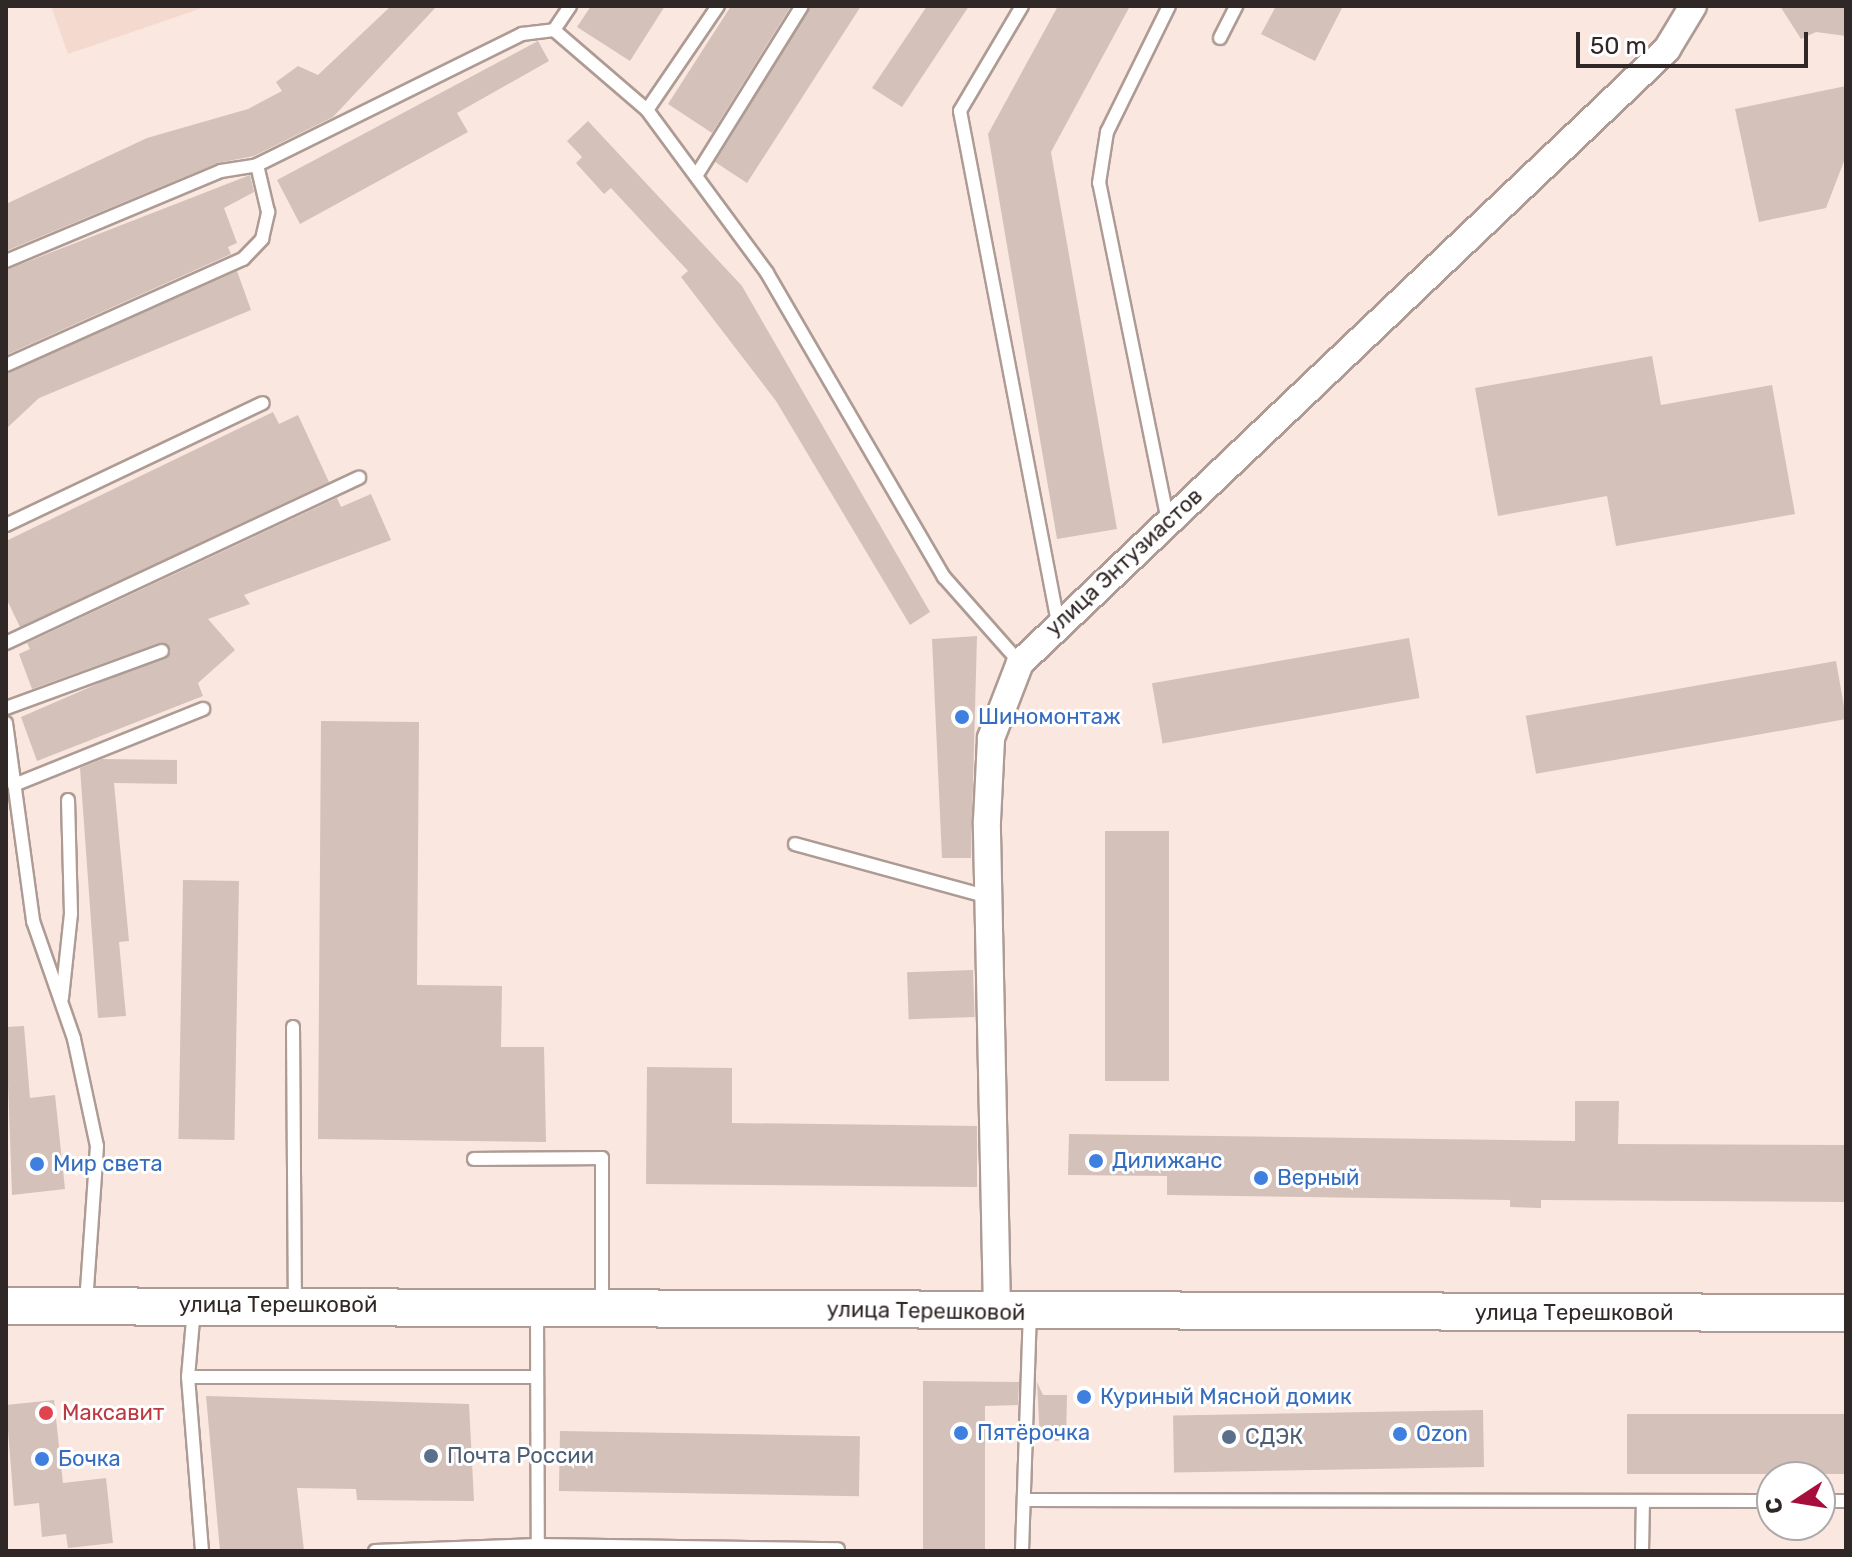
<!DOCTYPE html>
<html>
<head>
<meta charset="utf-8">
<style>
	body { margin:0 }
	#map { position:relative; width:1852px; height:1557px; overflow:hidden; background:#fae7e0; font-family:Rubik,sans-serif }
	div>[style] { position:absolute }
	.built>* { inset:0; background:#f4d9cf }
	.building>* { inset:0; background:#d4c1ba; transform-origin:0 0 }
	.roads { filter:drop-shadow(2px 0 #ad9b94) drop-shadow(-2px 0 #ad9b94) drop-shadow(0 2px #ad9b94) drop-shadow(0 -2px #ad9b94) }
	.lane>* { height:12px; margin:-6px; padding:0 6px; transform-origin:6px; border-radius:6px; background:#fff }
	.street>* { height:26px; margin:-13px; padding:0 13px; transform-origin:13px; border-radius:13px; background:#fff }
	.secondary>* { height:36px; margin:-18px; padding:0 18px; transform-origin:18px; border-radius:18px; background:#fff }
	.dots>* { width:22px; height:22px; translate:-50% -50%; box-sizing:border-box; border:4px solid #fff; border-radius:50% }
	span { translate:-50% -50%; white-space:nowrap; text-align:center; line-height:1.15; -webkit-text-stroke:6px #fff; paint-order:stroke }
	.street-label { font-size:22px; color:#302826 }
	.shop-label { font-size:22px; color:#366cbe }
	.left { translate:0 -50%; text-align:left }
	.health-label { font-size:22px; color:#be3a42 }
	.service-label { font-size:22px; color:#4e5e75 }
	.frame { position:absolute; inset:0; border:8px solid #302826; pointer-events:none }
	.north { position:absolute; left:1756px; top:1461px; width:80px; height:80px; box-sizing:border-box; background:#fff; border:2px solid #aca9a8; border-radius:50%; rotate:258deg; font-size:22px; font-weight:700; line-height:32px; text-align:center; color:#302826 }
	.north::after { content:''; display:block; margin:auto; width:28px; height:36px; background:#a70e3c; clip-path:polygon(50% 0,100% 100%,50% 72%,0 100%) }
	.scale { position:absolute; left:1576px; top:32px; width:232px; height:36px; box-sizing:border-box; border:4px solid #302826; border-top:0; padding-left:10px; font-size:24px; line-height:28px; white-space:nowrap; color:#302826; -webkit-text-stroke:6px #fff; paint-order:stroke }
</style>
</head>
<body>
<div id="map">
	<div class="built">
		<i style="clip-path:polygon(51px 6px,208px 6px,68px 54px)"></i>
	</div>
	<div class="building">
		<i style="clip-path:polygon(391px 6px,437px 6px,333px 117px,254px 156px,218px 163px,6px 251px,6px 204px,147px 138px,248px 109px,282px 91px,276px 82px,298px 66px,318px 75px)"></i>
		<i style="clip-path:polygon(591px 6px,665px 6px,630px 61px,577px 27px)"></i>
		<i style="clip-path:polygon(731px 6px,791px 6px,712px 133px,668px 104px)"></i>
		<i style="clip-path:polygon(811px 6px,861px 6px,747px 183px,715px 162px)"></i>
		<i style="clip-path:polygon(927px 6px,969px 6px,902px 107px,872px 88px)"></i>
		<i style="clip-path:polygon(1058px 6px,1130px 6px,1051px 152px,1117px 529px,1057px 539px,988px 134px)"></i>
		<i style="clip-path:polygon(1276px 6px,1343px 6px,1315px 61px,1261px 34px)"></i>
		<i style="clip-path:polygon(1780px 6px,1846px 6px,1846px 36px,1816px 32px,1801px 39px)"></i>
		<i style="clip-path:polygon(538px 41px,549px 61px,457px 113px,468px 132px,300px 224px,277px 180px)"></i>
		<i style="clip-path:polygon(1846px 86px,1846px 156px,1826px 208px,1759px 222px,1735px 109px)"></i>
		<i style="clip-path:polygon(588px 121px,742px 286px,930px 612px,910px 625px,776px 401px,681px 277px,688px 271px,611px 188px,604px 194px,576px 163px,582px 157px,567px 141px)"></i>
		<i style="clip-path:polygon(250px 175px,254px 192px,224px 208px,237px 243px,228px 247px,231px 254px,6px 355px,6px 270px)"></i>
		<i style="clip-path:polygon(237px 271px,251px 310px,39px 398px,6px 429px,6px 374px)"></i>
		<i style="clip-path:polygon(1652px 356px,1661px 405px,1772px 385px,1795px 514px,1616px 546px,1607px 496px,1498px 516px,1475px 388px)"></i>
		<i style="clip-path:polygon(273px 412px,279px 424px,298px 415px,329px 482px,20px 627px,6px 598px,6px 541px)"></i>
		<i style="clip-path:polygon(371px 494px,391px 540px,244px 595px,250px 604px,208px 619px,235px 650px,198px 683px,203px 696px,37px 761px,21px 717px,171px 652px,159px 643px,32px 689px,19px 654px,30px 649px,27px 643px,337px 498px,341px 507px)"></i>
		<i style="clip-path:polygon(977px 636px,971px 858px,942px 858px,932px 639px)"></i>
		<i style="left:1409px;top:638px;width:61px;height:261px;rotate:80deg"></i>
		<i style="left:1836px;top:661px;width:59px;height:315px;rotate:80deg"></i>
		<i style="clip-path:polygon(321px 721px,419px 722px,417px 985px,502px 986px,501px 1047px,544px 1047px,546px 1142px,318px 1139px)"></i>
		<i style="clip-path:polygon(102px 759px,177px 760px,177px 784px,114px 783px,129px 941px,119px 942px,126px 1016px,98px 1018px,80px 768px)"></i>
		<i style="left:1105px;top:831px;width:64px;height:250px"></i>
		<i style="left:183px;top:880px;width:56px;height:259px;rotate:1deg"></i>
		<i style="left:973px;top:970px;width:47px;height:66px;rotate:88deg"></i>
		<i style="clip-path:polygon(24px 1026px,30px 1098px,55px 1095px,65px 1189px,12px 1195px,6px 1027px)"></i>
		<i style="clip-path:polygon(647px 1067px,732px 1068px,732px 1123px,977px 1126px,977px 1187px,646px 1184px)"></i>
		<i style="clip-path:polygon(1575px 1101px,1619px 1101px,1618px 1144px,1846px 1145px,1846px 1202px,1541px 1200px,1541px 1208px,1510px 1207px,1510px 1200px,1167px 1195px,1167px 1176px,1068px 1175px,1069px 1134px,1575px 1141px)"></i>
		<i style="clip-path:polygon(923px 1381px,1019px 1382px,1018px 1405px,985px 1406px,985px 1551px,923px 1551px)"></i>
		<i style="clip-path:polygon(1037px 1382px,1043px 1395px,1067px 1395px,1066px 1441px,1040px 1440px)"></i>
		<i style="clip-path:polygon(206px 1396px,469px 1404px,474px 1501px,357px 1500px,356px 1489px,297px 1488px,304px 1551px,220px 1551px)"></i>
		<i style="clip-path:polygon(54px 1400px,63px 1483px,106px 1478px,113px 1543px,68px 1548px,66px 1534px,42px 1537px,39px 1503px,14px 1506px,6px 1405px)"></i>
		<i style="left:1483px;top:1410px;width:57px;height:310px;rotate:89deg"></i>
		<i style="left:1846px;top:1414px;width:60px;height:219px;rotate:90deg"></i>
		<i style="left:560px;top:1431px;width:300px;height:60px;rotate:1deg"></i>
	</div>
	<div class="roads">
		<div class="lane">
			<i style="left:1022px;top:6px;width:122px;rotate:120.6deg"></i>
			<i style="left:960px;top:111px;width:521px;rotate:79.16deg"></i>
			<i style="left:554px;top:30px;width:29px;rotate:-56deg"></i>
			<i style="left:1220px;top:38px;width:36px;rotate:-63deg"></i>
			<i style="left:647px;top:110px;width:126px;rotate:-55.7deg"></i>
			<i style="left:696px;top:176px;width:200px;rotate:-58.1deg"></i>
			<i style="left:6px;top:261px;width:233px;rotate:-22.7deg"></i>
			<i style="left:221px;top:171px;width:36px;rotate:-9deg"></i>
			<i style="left:257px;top:165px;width:296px;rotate:-26.3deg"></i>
			<i style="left:522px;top:34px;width:32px;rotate:-7deg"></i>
			<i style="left:554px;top:30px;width:123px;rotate:40.7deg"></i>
			<i style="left:647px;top:110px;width:202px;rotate:53.6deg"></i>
			<i style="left:767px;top:273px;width:352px;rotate:59.8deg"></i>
			<i style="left:944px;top:577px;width:115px;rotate:48.5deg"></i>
			<i style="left:6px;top:365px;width:260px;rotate:-24.1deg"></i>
			<i style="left:243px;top:259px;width:28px;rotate:-46deg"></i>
			<i style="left:262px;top:239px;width:28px;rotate:-77deg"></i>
			<i style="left:268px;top:212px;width:48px;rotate:-103.2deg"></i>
			<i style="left:1168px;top:521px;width:345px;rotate:-101.5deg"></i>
			<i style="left:1099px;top:183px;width:52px;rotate:-81.1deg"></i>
			<i style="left:1107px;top:132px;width:140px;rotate:-63.8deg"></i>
			<i style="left:6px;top:525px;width:284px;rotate:-25.4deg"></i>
			<i style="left:6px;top:643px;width:390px;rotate:-25.1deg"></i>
			<i style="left:6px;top:708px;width:166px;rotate:-20.1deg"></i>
			<i style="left:6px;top:723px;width:200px;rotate:82.2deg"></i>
			<i style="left:33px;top:921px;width:125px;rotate:70.8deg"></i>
			<i style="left:74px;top:1039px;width:109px;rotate:77.9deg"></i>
			<i style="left:97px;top:1146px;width:157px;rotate:94deg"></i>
			<i style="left:14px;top:785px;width:204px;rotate:-21.9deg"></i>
			<i style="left:795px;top:844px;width:201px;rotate:15.3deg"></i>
			<i style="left:62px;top:998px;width:84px;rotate:-83.9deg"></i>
			<i style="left:71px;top:914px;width:114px;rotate:-91.5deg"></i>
			<i style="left:293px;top:1027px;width:275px;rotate:89.6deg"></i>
			<i style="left:474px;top:1159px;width:128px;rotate:-0.4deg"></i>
			<i style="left:602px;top:1158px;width:148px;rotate:90deg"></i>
			<i style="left:537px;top:1313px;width:232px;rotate:89.8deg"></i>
			<i style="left:538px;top:1545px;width:300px;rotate:0.8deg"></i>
			<i style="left:188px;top:1377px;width:69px;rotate:-85deg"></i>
			<i style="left:1024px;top:1500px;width:748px;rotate:0.08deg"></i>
			<i style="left:1820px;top:1501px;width:26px"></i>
			<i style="left:202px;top:1551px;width:175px;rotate:-94.6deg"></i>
			<i style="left:188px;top:1377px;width:345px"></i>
			<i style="left:375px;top:1551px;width:163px;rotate:-2.1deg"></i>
			<i style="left:538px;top:1545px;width:6px;rotate:90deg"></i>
			<i style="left:1022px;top:1551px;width:236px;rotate:-88.1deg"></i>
			<i style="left:1642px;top:1551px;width:50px;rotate:-88.9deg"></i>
		</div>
		<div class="street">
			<i style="left:997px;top:1310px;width:489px;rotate:-91.2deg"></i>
			<i style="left:987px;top:821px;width:83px;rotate:-87.2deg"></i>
			<i style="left:991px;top:738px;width:80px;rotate:-68.9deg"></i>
			<i style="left:1020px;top:663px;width:892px;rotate:-43.5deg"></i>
			<i style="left:1667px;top:49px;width:50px;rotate:-58.8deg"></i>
		</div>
		<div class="secondary">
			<i style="left:6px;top:1306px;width:1840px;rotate:0.22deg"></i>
		</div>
	</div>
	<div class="dots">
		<i style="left:962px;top:717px;background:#3f7fe0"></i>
		<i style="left:1096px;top:1161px;background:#3f7fe0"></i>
		<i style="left:37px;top:1164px;background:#3f7fe0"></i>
		<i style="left:1261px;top:1178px;background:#3f7fe0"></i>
		<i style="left:1084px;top:1397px;background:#3f7fe0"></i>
		<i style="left:46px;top:1413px;background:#e0444e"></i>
		<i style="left:961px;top:1433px;background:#3f7fe0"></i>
		<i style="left:1400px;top:1434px;background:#3f7fe0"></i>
		<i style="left:1229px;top:1437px;background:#5c6f8a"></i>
		<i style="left:431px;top:1456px;background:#5c6f8a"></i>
		<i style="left:42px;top:1459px;background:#3f7fe0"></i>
	</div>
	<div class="street-label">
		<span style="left:1124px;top:562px;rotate:-43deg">улица Энтузиастов</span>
		<span style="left:278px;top:1305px">улица Терешковой</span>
		<span style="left:926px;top:1311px;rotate:1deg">улица Терешковой</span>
		<span style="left:1574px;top:1313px">улица Терешковой</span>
	</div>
	<div class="shop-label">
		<span class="left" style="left:978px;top:717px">Шиномонтаж</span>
		<span class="left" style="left:1112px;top:1161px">Дилижанс</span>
		<span class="left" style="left:53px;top:1164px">Мир света</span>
		<span class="left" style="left:1277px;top:1178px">Верный</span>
		<span class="left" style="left:1100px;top:1397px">Куриный Мясной домик</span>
		<span class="left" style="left:977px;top:1433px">Пятёрочка</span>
		<span class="left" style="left:1416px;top:1434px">Ozon</span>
		<span class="left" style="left:58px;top:1459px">Бочка</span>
	</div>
	<div class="health-label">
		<span class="left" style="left:62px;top:1413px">Максавит</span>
	</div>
	<div class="service-label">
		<span class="left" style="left:1245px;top:1437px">СДЭК</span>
		<span class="left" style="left:447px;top:1456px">Почта России</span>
	</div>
	<div class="frame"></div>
	<div class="north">С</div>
	<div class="scale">50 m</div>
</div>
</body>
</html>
